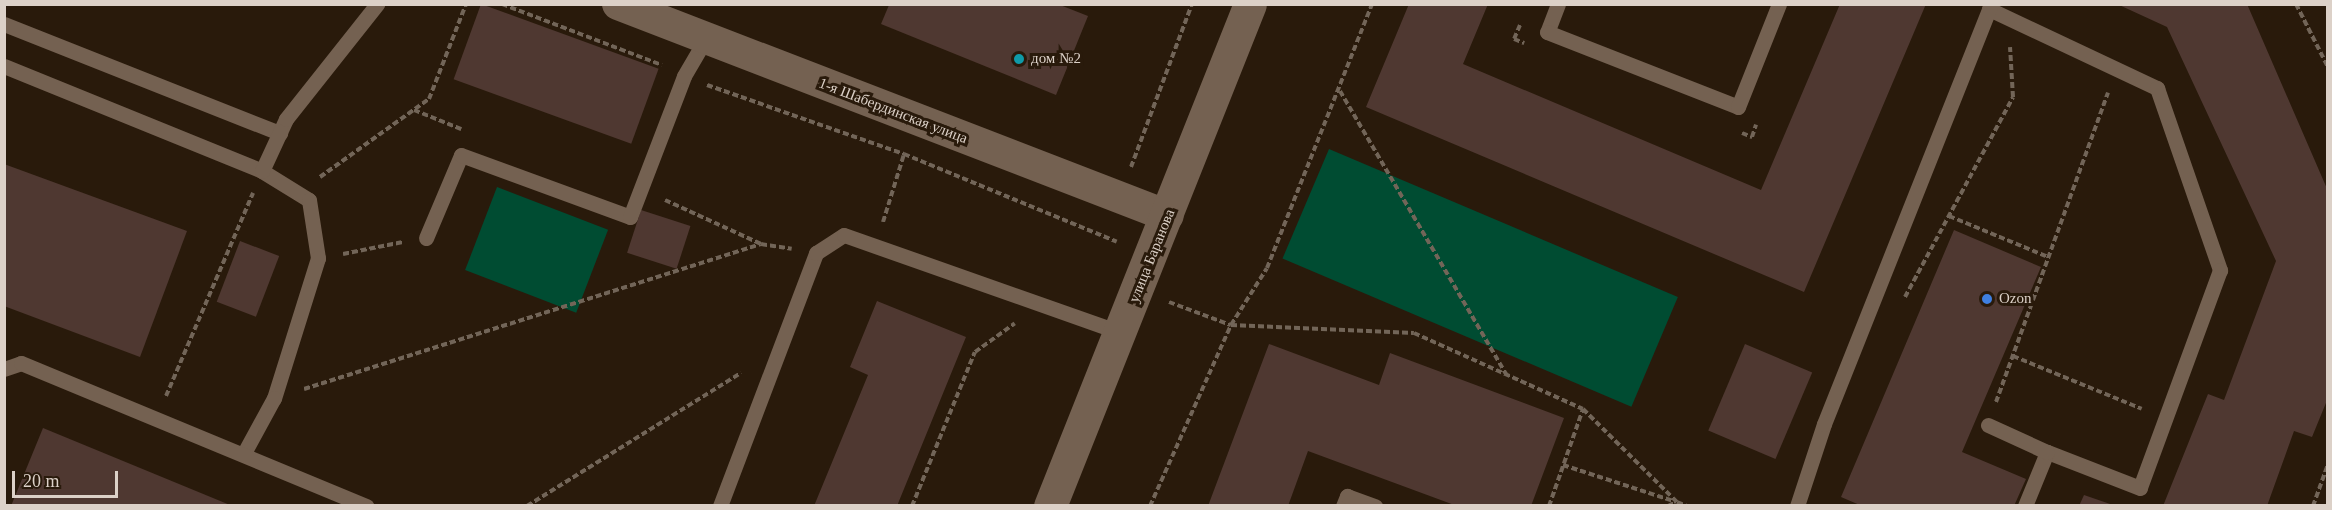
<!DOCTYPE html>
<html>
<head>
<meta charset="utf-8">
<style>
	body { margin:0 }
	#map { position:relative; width:2332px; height:510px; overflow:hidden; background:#291a0b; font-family:Georgia,serif }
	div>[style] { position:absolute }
	.green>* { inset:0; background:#004c32; transform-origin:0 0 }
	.building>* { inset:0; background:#4f3831; transform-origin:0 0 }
	.path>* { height:4px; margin-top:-2px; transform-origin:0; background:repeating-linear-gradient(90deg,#726558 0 6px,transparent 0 9px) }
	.service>* { height:15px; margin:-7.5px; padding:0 7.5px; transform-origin:7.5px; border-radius:7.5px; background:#746151 }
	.minor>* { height:32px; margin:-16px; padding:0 16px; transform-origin:16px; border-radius:16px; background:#746151 }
	.tertiary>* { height:33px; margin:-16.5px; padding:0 16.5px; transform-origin:16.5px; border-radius:16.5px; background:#746151 }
	.dots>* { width:16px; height:16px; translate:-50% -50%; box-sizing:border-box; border:3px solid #291a0b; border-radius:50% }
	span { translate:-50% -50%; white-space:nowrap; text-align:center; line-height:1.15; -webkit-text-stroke:6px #291a0b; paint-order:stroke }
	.poi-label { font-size:15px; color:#dcd1c8 }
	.left { translate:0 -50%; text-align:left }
	.street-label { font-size:15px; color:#dcd1c8 }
	.frame { position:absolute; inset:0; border:6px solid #dcd1c8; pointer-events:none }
	.scale { position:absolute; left:12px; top:471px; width:106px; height:27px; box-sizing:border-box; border:3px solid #dcd1c8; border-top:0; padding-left:8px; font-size:18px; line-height:21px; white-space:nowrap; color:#dcd1c8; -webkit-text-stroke:4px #291a0b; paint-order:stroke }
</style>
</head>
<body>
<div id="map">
	<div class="green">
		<i style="left:1329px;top:149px;width:379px;height:119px;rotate:23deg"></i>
		<i style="left:497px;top:187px;width:119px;height:89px;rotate:21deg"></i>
	</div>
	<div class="building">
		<i style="left:481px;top:4px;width:189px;height:80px;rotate:20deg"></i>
		<i style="clip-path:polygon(1409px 4px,1488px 4px,1463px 64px,1761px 190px,1840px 4px,1926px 4px,1804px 292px,1366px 107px)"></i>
		<i style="clip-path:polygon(2117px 4px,2247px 4px,2328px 191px,2328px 398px,2312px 437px,2294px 431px,2267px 506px,2163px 506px,2208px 394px,2224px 400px,2276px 261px,2167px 27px)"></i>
		<i style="clip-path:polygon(889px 5px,1060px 5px,1088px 16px,1056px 95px,881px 24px)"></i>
		<i style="clip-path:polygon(4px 164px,187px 231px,140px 357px,4px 306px)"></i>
		<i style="left:641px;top:210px;width:52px;height:45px;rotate:18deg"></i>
		<i style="clip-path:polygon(1954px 230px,2041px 267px,1962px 452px,2026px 479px,2014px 506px,1862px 506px,1841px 497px)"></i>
		<i style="left:240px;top:241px;width:42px;height:65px;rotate:21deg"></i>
		<i style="clip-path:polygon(877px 301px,966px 337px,897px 506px,814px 506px,868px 375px,850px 367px)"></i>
		<i style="clip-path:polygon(1269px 344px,1379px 385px,1390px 353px,1564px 418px,1531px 506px,1457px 506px,1308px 451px,1288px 506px,1208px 506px)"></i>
		<i style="left:1745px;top:344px;width:73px;height:94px;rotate:23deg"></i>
		<i style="clip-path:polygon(43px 428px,230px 505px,230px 506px,11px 506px)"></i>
		<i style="clip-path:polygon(2084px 495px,2113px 505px,2113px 506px,2079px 506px)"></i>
	</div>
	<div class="path">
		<i style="left:502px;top:4px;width:171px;rotate:20.9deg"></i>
		<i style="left:2296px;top:4px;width:71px;rotate:63.1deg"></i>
		<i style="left:1520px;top:25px;width:15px;rotate:113deg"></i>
		<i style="left:1514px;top:39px;width:11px;rotate:22deg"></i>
		<i style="left:707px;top:85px;width:209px;rotate:19.3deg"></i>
		<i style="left:904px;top:154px;width:230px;rotate:22.4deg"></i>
		<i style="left:1340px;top:91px;width:328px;rotate:59.6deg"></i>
		<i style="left:414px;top:110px;width:51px;rotate:22deg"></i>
		<i style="left:1742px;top:133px;width:11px;rotate:22deg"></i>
		<i style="left:1752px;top:137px;width:13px;rotate:-72deg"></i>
		<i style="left:1131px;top:167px;width:174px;rotate:-69.5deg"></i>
		<i style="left:320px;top:177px;width:134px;rotate:-35.6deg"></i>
		<i style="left:429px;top:99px;width:102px;rotate:-68.7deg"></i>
		<i style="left:665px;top:200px;width:106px;rotate:24.6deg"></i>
		<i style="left:1949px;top:216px;width:107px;rotate:22.5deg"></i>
		<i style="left:883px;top:222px;width:71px;rotate:-72.8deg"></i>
		<i style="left:343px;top:254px;width:61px;rotate:-11.3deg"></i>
		<i style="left:1905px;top:297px;width:227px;rotate:-61.6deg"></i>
		<i style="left:2013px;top:97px;width:50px;rotate:-93.4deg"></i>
		<i style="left:1169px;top:302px;width:66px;rotate:20.4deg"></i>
		<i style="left:1231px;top:325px;width:183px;rotate:2.5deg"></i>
		<i style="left:1414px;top:333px;width:185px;rotate:24.2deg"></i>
		<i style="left:1583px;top:409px;width:132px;rotate:44.7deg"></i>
		<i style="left:1677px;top:502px;width:11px;rotate:22deg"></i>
		<i style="left:2013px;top:356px;width:139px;rotate:22.3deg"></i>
		<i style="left:304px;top:389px;width:479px;rotate:-17.6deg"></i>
		<i style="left:761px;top:244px;width:31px;rotate:9deg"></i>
		<i style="left:166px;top:396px;width:221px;rotate:-66.8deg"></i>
		<i style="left:1996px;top:402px;width:329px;rotate:-70.1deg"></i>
		<i style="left:1563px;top:465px;width:119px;rotate:18.1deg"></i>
		<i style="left:527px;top:506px;width:252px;rotate:-31.9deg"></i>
		<i style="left:912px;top:506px;width:166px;rotate:-67.8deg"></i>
		<i style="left:975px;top:352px;width:49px;rotate:-35.9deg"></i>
		<i style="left:1150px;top:506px;width:198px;rotate:-65.9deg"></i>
		<i style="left:1231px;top:325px;width:67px;rotate:-57.7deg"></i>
		<i style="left:1267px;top:268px;width:284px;rotate:-68.3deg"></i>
		<i style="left:1549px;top:506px;width:103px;rotate:-70.7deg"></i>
		<i style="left:1668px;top:506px;width:9px;rotate:-27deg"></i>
		<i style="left:2313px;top:506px;width:45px;rotate:-70.3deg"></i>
	</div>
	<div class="service">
		<i style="left:1558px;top:4px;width:30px;rotate:111deg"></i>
		<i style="left:1547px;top:32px;width:205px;rotate:21.4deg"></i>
		<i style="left:1738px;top:107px;width:111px;rotate:-68.3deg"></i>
		<i style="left:1989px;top:9px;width:186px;rotate:25.2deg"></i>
		<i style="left:2157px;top:88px;width:193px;rotate:70.9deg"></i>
		<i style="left:2220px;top:270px;width:232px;rotate:110.2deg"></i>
		<i style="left:2140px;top:488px;width:100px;rotate:-158.8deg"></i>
		<i style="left:2047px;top:452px;width:58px;rotate:112.2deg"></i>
		<i style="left:4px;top:24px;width:297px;rotate:21.6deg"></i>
		<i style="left:4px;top:66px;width:279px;rotate:22.1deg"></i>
		<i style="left:262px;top:171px;width:55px;rotate:31.7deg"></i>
		<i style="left:309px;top:200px;width:59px;rotate:81.2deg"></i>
		<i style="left:318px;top:258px;width:147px;rotate:107.4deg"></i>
		<i style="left:274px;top:398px;width:63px;rotate:118.6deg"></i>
		<i style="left:262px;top:171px;width:57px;rotate:-65.2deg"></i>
		<i style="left:286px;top:119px;width:147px;rotate:-51.6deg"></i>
		<i style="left:426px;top:238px;width:90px;rotate:-67.1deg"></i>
		<i style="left:461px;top:155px;width:180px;rotate:20.1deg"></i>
		<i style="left:630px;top:217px;width:151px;rotate:-69deg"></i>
		<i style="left:684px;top:76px;width:42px;rotate:-59.7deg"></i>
		<i style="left:4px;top:369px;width:18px;rotate:-19deg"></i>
		<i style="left:21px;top:363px;width:374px;rotate:22.5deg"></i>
		<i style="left:1988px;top:425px;width:65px;rotate:24.6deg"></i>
		<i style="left:720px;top:506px;width:271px;rotate:-69.2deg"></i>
		<i style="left:816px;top:253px;width:33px;rotate:-33deg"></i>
		<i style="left:844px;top:235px;width:293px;rotate:19.4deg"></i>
		<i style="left:1343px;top:506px;width:11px;rotate:-68deg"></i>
		<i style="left:1347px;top:496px;width:30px;rotate:20deg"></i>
		<i style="left:1797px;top:506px;width:86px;rotate:-71.8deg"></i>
		<i style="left:1824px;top:424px;width:452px;rotate:-68.3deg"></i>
	</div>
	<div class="minor">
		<i style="left:618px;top:4px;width:589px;rotate:21.08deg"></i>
	</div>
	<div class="tertiary">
		<i style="left:1050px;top:506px;width:540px;rotate:-68.28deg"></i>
	</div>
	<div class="dots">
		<i style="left:1019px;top:59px;background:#0f9aa8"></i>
		<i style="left:1987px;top:299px;background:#3f7fe0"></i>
	</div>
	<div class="poi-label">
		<span class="left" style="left:1031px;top:59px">дом №2</span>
		<span class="left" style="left:1999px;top:299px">Ozon</span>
	</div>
	<div class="street-label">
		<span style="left:893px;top:111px;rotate:21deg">1-я Шабердинская улица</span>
		<span style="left:1152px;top:256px;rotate:-68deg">улица Баранова</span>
	</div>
	<div class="frame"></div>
	<div class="scale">20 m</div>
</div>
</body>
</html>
